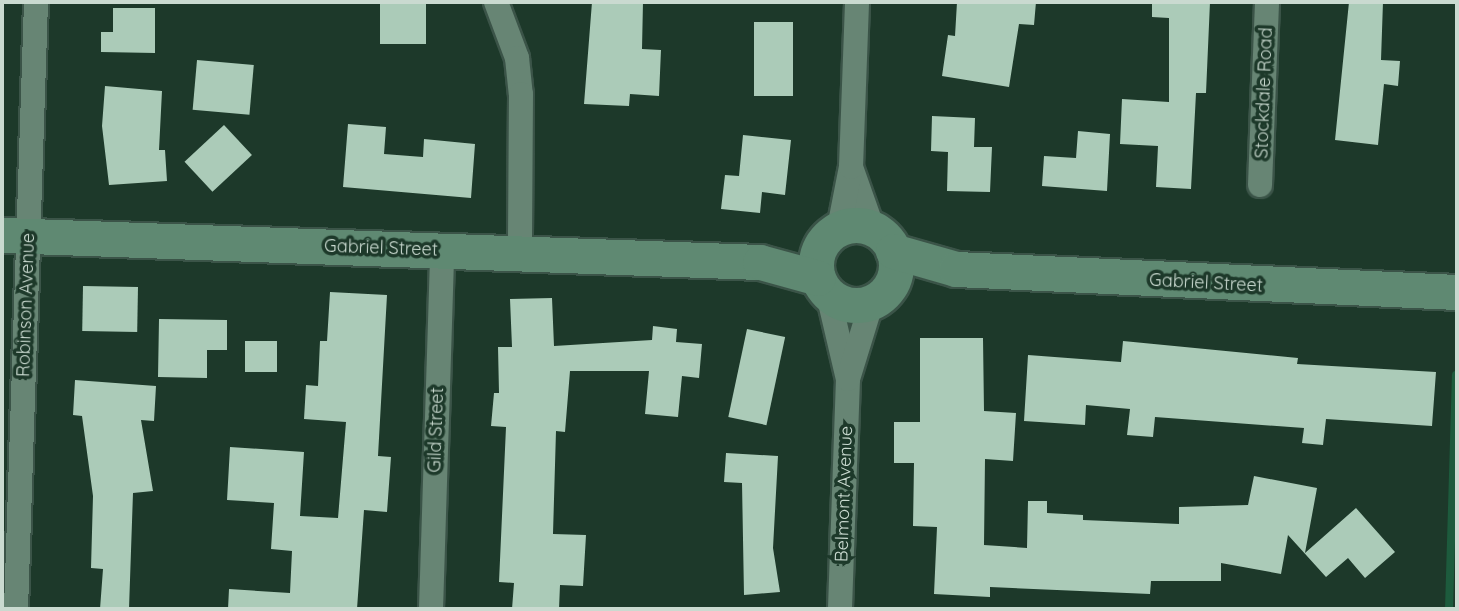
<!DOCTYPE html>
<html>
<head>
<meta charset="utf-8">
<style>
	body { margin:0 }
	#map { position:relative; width:1459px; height:611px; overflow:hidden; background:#1d392a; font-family:Quicksand,sans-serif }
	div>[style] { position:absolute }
	.stream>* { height:8px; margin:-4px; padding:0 4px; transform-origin:4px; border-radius:4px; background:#1d5b3d }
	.building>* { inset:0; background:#abcbb8; transform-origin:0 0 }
	.roads { filter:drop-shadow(2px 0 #3b5448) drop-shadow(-2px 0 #3b5448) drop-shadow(0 2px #3b5448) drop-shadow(0 -2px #3b5448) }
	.street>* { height:24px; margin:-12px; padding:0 12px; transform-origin:12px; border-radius:12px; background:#678574 }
	.secondary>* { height:35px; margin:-17.5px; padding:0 17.5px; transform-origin:17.5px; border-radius:17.5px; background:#5f8972 }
	.secondary>.ring { margin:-17.5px; padding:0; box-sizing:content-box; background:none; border:35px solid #5f8972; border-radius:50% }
	span { translate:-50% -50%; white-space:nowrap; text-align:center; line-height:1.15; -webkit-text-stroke:7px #1d392a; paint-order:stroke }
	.street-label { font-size:18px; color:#cadad0 }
	.frame { position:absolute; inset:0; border:4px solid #cadad0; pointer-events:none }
</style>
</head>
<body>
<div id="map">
	<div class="stream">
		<i style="left:1449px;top:609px;width:234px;rotate:-88.3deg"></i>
	</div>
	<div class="building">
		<i style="left:380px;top:2px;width:46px;height:42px"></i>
		<i style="clip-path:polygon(592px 2px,643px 2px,642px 49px,661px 50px,659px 96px,630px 94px,629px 106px,584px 104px)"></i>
		<i style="clip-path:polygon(957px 2px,1036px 2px,1034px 25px,1019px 24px,1009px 87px,942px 76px,948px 35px,955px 36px)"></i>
		<i style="clip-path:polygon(1152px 2px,1210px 2px,1206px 93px,1196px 93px,1191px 189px,1156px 187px,1158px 146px,1120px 144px,1122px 99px,1169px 102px,1169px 18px,1152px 17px)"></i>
		<i style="clip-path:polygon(1349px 2px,1383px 2px,1381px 60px,1400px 61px,1398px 86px,1384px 84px,1378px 145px,1335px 140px)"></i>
		<i style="clip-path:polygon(113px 8px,155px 8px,155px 53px,101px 52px,101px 32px,113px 32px)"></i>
		<i style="left:754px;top:22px;width:39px;height:74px"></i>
		<i style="left:197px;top:60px;width:57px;height:50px;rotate:5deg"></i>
		<i style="clip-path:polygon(105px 86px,162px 91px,159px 150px,165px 150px,167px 181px,109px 185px,102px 126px)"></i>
		<i style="clip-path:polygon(932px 116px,975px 118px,974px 147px,992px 147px,990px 192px,947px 191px,948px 152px,931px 151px)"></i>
		<i style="clip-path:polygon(348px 124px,386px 127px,384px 154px,423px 157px,424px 139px,475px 144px,471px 198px,343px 187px)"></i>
		<i style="left:224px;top:125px;width:41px;height:54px;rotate:47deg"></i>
		<i style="clip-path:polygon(1078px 131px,1110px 134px,1107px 191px,1042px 186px,1044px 156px,1076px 158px)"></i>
		<i style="clip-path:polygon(743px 135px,791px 140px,785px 195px,762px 192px,760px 213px,721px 209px,725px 175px,739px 176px)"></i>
		<i style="left:83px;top:286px;width:55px;height:45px;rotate:1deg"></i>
		<i style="clip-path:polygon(330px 292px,387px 295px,378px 456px,391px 457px,387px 512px,364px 510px,357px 609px,228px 609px,229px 589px,290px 593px,292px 551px,271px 549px,274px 503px,227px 500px,230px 447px,304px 452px,300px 516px,338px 518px,346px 422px,304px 419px,306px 385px,318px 386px,320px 341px,327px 341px)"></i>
		<i style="clip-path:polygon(552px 298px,554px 346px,652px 340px,653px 326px,677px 329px,676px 342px,702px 344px,699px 378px,682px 376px,678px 417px,645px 414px,649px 371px,570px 371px,565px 432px,556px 431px,553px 534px,586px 535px,583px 586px,560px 585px,559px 609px,512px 609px,514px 583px,499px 582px,506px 427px,491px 426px,494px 393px,499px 393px,498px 347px,512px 347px,510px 299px)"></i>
		<i style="clip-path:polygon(159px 319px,227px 320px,227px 350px,207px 350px,207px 378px,158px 377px)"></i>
		<i style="left:747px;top:329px;width:39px;height:90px;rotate:12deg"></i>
		<i style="clip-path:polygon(920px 338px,983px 338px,984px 411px,1016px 413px,1013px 461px,985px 459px,984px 545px,1027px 548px,1028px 501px,1047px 501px,1047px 513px,1083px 515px,1083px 520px,1179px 524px,1179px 507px,1248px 505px,1254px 476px,1317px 488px,1305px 553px,1356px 508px,1395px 552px,1365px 578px,1348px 558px,1326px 577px,1288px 535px,1281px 574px,1221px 563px,1221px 581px,1151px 581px,1150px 594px,990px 587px,990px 597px,934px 594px,937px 527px,913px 526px,914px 463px,894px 463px,894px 422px,920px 422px)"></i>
		<i style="left:245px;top:341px;width:32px;height:31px"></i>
		<i style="clip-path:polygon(1123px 341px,1298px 358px,1297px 364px,1436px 372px,1432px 426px,1326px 419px,1323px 445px,1302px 443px,1304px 428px,1155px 417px,1153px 437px,1127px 435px,1130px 409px,1086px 405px,1085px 425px,1024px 421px,1028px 355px,1121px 362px)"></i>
		<i style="clip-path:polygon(75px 380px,156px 386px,154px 421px,141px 420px,153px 491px,133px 493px,129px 609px,100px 609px,103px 569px,91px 568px,93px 496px,82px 416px,73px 415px)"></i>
		<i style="clip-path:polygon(726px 453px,778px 456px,773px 548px,780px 592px,744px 595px,742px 483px,724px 482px)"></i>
	</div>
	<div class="roads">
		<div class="street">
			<i style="left:496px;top:2px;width:60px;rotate:69.4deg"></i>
			<i style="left:517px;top:58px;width:36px;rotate:84deg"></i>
			<i style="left:521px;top:94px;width:156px;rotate:90.4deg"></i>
			<i style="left:851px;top:167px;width:66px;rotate:70.5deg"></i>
			<i style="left:1260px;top:185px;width:183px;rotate:-87.8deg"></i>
			<i style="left:839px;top:228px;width:62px;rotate:-78.9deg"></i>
			<i style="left:851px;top:167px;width:165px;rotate:-87.9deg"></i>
			<i style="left:828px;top:294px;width:87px;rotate:76.8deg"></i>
			<i style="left:848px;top:379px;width:230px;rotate:92deg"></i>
			<i style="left:848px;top:379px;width:82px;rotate:-72.9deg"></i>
			<i style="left:16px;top:609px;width:607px;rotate:-88.11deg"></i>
			<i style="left:431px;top:609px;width:359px;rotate:-88.2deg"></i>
		</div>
		<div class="secondary">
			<i class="ring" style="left:816px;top:225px;width:45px;height:45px"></i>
			<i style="left:2px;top:235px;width:758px;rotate:2.04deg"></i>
			<i style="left:760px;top:262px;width:60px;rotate:15.4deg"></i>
			<i style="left:893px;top:251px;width:66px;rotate:15.9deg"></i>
			<i style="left:956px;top:269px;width:502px;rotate:2.63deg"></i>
		</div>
	</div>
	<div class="street-label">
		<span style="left:1264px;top:93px;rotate:-88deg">Stockdale Road</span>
		<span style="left:381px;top:248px;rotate:2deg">Gabriel Street</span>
		<span style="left:1206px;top:283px;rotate:3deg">Gabriel Street</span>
		<span style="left:26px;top:305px;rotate:-88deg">Robinson Avenue</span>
		<span style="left:436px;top:430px;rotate:-88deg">Gild Street</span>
		<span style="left:844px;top:494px;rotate:-88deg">Belmont Avenue</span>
	</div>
	<div class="frame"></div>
</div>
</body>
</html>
